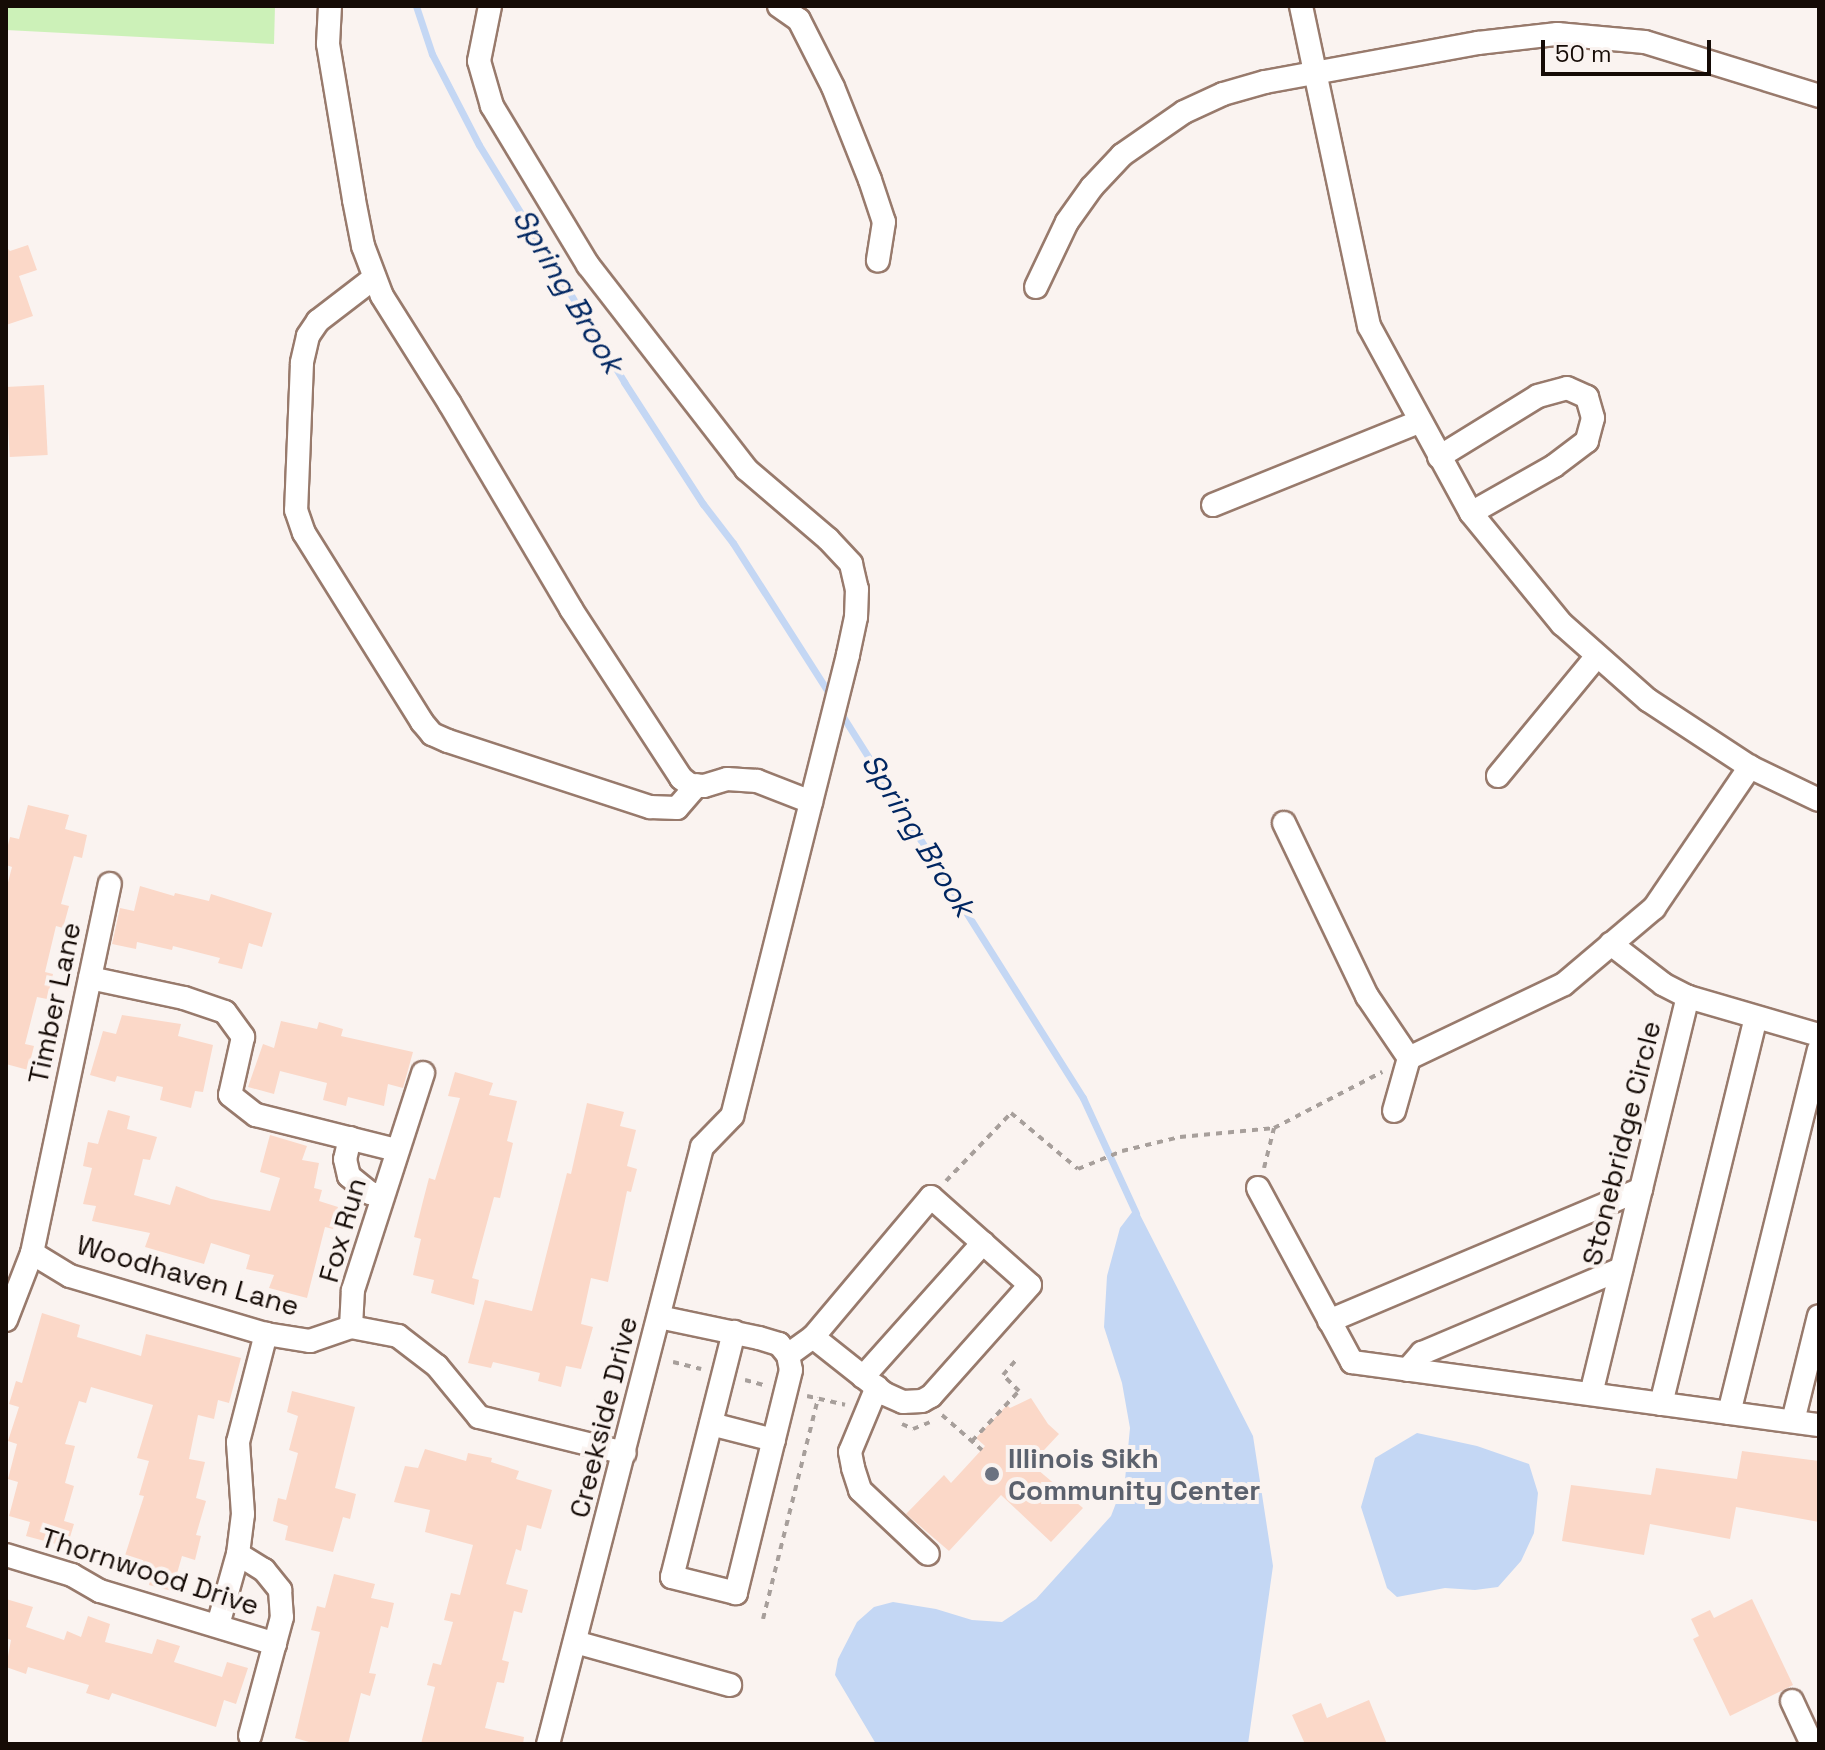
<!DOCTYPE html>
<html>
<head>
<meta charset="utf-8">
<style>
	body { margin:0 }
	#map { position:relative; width:1825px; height:1750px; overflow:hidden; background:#faf3f0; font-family:"Space Grotesk",sans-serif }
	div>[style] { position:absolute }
	.green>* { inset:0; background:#ccf1b8 }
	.water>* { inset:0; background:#c4d7f4 }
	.stream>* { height:7px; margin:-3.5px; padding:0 3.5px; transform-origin:3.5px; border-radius:3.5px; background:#c4d7f4 }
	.building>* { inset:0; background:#fbd8c8; transform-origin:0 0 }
	.path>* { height:4px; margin-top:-2px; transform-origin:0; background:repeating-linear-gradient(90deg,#a79f9b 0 6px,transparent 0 12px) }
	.roads { filter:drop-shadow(2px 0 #987a6c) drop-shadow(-2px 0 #987a6c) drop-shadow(0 2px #987a6c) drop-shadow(0 -2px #987a6c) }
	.minor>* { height:22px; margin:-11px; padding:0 11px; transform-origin:11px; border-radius:11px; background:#fff }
	.dots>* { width:22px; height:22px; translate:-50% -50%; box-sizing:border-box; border:4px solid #faf3f0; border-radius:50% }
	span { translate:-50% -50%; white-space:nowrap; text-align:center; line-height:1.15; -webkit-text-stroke:8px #faf3f0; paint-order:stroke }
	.street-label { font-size:28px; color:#150b06 }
	.worship-label { font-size:28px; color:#5b616d; font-weight:700 }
	.left { translate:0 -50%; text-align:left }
	.water-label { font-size:30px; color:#002661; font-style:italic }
	.frame { position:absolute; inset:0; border:8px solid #150b06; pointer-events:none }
	.scale { position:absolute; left:1541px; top:40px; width:170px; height:36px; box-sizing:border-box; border:4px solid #150b06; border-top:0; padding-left:10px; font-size:24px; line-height:28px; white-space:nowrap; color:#150b06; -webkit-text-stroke:6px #faf3f0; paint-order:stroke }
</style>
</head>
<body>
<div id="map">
	<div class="green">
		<i style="clip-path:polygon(6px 6px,275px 6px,274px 44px,6px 30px)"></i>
	</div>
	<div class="water">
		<i style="clip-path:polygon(1136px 1207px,1253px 1436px,1273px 1566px,1248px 1744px,876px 1744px,835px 1675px,838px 1659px,857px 1622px,874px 1607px,893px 1602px,936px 1609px,972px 1620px,1002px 1622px,1036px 1599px,1111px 1516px,1125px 1480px,1130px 1428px,1122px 1383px,1104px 1327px,1107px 1276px,1120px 1228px)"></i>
		<i style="clip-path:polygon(1417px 1433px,1477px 1446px,1529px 1464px,1538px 1493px,1534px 1533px,1521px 1561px,1498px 1587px,1475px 1590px,1445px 1588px,1397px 1597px,1387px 1588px,1361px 1507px,1375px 1458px)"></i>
	</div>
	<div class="stream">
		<i style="left:416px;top:6px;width:51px;rotate:71.6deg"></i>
		<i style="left:432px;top:54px;width:102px;rotate:62.7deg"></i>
		<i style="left:479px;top:145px;width:278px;rotate:58.5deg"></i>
		<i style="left:624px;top:382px;width:145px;rotate:57.1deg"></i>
		<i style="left:703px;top:504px;width:49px;rotate:52.4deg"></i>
		<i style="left:733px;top:543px;width:184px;rotate:57.4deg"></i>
		<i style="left:840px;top:712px;width:456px;rotate:57.8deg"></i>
		<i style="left:1083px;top:1098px;width:127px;rotate:65.3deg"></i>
	</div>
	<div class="building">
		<i style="clip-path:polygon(28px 245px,37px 270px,19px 276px,33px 316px,6px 325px,6px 247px,10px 251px)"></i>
		<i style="left:44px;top:385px;width:70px;height:38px;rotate:87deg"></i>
		<i style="clip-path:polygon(28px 805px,69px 815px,65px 829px,87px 835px,82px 858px,74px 856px,61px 904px,69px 906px,63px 928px,56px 926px,45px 972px,53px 974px,47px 999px,37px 997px,25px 1044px,34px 1046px,28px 1070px,6px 1064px,6px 890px,12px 867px,6px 865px,6px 853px,10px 837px,19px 839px)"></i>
		<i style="clip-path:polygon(140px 886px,174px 896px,175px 893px,209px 901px,211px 894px,272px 913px,262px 947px,249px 943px,242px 969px,218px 963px,220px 958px,173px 946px,172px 950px,137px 942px,136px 949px,112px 944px,120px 908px,134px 911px)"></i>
		<i style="clip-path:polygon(122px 1015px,181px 1024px,178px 1036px,213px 1045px,203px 1092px,195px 1091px,191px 1108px,160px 1100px,163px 1087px,117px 1076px,115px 1082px,90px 1075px,103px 1031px,116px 1034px)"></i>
		<i style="clip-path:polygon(281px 1021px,317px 1029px,319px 1022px,343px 1029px,341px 1036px,413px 1052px,403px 1088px,388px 1084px,384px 1106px,348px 1097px,346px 1106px,323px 1100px,327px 1083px,280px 1071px,274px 1094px,248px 1087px,263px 1044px,274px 1048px)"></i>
		<i style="clip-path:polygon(455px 1072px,493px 1083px,489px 1095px,517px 1101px,507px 1141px,513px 1143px,500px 1198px,494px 1197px,472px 1278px,479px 1280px,474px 1305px,431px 1293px,434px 1280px,413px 1275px,421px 1239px,414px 1237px,423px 1201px,429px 1178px,435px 1180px,460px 1098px,448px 1096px)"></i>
		<i style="clip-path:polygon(587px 1103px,624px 1112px,620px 1126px,636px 1130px,627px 1166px,637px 1169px,631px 1192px,627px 1191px,608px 1282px,591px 1278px,581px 1324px,593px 1327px,581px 1369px,566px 1366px,561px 1387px,538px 1381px,540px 1373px,493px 1362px,491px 1368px,468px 1363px,485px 1300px,532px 1311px,567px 1173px,571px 1174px)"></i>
		<i style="clip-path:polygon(108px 1110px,130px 1116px,127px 1129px,157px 1137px,150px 1160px,143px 1159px,134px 1195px,170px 1205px,176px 1186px,211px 1199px,270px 1211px,280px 1178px,260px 1172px,270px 1135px,307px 1146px,302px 1160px,319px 1163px,314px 1188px,322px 1190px,319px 1201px,338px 1207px,333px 1229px,325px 1227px,307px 1298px,269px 1288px,274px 1275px,246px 1269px,250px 1255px,211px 1243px,204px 1264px,145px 1247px,150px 1233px,92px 1221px,96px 1206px,83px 1204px,92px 1168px,83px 1166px,88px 1142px,98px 1144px)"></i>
		<i style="clip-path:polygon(42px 1313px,80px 1325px,77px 1337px,141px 1356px,146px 1334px,241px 1358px,229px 1403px,218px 1400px,214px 1419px,198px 1415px,189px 1459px,205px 1462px,196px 1498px,206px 1501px,196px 1535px,201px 1536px,195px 1560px,182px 1556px,172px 1591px,149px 1585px,151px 1573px,122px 1565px,144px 1496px,139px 1495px,149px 1461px,137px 1458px,153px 1405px,91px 1387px,86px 1403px,79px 1401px,65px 1444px,75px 1446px,65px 1483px,74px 1486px,64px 1521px,74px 1524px,67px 1547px,26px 1536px,30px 1522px,9px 1516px,18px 1482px,8px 1479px,17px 1444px,8px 1441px,19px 1407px,9px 1404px,16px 1381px,22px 1383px)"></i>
		<i style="clip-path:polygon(292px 1391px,355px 1407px,335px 1488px,356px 1494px,350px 1519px,343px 1517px,333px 1552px,285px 1540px,288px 1526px,273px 1521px,278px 1498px,286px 1500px,298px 1453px,289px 1450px,298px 1416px,287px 1412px)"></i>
		<i style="clip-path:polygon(1031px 1398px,1048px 1424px,1059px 1434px,1031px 1464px,1083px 1508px,1051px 1542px,1001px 1495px,949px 1551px,906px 1514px,944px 1475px,951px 1483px,985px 1446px,976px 1438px,1007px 1405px,1010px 1408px)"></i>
		<i style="clip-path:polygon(425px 1449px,466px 1461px,468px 1453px,492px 1458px,491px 1462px,519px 1471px,516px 1479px,552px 1490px,541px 1529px,527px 1525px,521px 1551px,516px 1549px,506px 1584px,528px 1590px,522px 1613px,514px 1611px,502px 1660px,509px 1662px,504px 1683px,497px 1682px,485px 1728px,524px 1737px,523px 1744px,421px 1744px,435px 1687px,427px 1685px,433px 1663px,441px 1665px,453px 1622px,444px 1620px,451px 1593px,460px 1595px,473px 1545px,425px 1532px,430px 1510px,394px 1502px,405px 1466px,418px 1468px)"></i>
		<i style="clip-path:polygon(1742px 1451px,1819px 1461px,1819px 1522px,1736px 1507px,1730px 1539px,1650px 1524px,1644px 1555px,1562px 1541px,1571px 1485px,1651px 1495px,1656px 1468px,1737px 1479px)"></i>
		<i style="clip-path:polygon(334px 1574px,375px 1584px,371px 1598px,394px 1603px,388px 1628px,381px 1626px,369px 1673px,376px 1674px,370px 1696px,361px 1693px,348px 1744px,316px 1744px,295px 1738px,320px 1632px,311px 1630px,317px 1606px,325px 1608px)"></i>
		<i style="clip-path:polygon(6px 1599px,33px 1607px,26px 1627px,64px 1640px,67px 1631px,81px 1637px,88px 1616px,110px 1624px,105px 1642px,152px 1654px,157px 1639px,180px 1646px,174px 1662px,222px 1677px,227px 1662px,248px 1668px,236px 1704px,224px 1700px,216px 1727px,112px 1693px,109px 1700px,86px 1693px,89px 1685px,28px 1667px,26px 1674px,6px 1667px,11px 1640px,6px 1638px)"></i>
		<i style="clip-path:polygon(1752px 1599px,1793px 1685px,1730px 1716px,1693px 1639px,1699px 1636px,1691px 1619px,1710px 1610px,1714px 1618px)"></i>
		<i style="clip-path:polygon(1369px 1700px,1387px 1744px,1305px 1744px,1292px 1715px,1321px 1703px,1327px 1718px)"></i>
	</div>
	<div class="path">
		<i style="left:1264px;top:1168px;width:41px;rotate:-76deg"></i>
		<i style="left:1274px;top:1128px;width:122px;rotate:-27.4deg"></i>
		<i style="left:946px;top:1181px;width:94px;rotate:-46.3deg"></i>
		<i style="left:1011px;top:1113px;width:87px;rotate:39.9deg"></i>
		<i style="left:1078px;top:1169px;width:48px;rotate:-22.2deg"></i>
		<i style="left:1122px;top:1151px;width:60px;rotate:-13.6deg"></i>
		<i style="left:1180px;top:1137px;width:94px;rotate:-5.5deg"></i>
		<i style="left:673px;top:1362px;width:29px;rotate:14deg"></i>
		<i style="left:745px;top:1380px;width:23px;rotate:15deg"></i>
		<i style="left:807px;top:1396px;width:39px;rotate:13deg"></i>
		<i style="left:942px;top:1415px;width:53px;rotate:41.2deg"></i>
		<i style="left:902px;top:1424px;width:12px;rotate:24deg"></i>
		<i style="left:913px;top:1429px;width:18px;rotate:-22deg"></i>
		<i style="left:972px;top:1441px;width:69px;rotate:-46.8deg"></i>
		<i style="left:1019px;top:1391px;width:23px;rotate:-135deg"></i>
		<i style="left:1003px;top:1375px;width:23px;rotate:-49deg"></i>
		<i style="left:763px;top:1619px;width:228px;rotate:-76deg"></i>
	</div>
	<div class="roads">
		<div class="minor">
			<i style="left:330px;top:6px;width:38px;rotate:93deg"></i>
			<i style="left:328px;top:44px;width:158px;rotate:80.5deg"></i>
			<i style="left:354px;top:200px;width:47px;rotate:78.9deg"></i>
			<i style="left:363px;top:246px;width:53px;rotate:69.2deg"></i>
			<i style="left:382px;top:296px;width:128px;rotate:57.8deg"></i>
			<i style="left:450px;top:404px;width:238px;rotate:59.4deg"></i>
			<i style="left:571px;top:609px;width:202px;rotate:56.9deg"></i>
			<i style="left:681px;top:778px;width:11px;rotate:38deg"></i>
			<i style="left:690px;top:785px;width:14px;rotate:4deg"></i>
			<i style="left:704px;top:786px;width:24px;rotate:-17deg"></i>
			<i style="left:727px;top:779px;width:30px;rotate:4deg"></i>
			<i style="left:757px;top:781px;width:58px;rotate:21.3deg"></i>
			<i style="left:490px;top:6px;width:56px;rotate:101.3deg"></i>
			<i style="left:479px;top:61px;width:47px;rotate:73.9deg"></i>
			<i style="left:492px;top:106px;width:186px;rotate:58.9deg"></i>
			<i style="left:588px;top:265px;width:258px;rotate:52.2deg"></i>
			<i style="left:746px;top:469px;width:108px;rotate:40.5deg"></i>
			<i style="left:828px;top:539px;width:34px;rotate:47deg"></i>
			<i style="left:851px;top:564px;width:26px;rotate:77deg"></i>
			<i style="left:857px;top:589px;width:28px;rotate:92deg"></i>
			<i style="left:856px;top:617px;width:39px;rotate:102deg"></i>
			<i style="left:848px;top:655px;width:475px;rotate:104.1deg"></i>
			<i style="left:732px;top:1116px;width:43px;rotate:134.1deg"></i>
			<i style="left:702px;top:1147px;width:617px;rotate:104.46deg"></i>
			<i style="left:779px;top:6px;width:24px;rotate:35deg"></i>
			<i style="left:799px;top:20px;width:75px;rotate:63.1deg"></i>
			<i style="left:833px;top:87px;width:100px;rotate:68.3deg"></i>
			<i style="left:870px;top:180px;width:44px;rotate:71.6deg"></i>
			<i style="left:884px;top:222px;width:39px;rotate:99deg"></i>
			<i style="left:1301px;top:6px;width:327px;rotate:78deg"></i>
			<i style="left:1369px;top:326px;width:213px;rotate:61.4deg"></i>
			<i style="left:1471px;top:513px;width:144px;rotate:50.7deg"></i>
			<i style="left:1562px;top:624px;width:115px;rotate:41.5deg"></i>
			<i style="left:1648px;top:700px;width:122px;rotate:33.3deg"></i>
			<i style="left:1750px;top:767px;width:76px;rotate:25.6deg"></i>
			<i style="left:374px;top:278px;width:71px;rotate:142.5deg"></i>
			<i style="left:318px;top:321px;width:18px;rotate:124deg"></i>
			<i style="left:308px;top:336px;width:28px;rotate:103deg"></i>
			<i style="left:302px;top:363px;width:147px;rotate:92.3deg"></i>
			<i style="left:296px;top:510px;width:24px;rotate:71deg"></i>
			<i style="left:304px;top:533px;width:223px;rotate:58deg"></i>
			<i style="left:422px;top:722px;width:16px;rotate:50deg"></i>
			<i style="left:432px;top:734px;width:17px;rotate:24deg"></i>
			<i style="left:448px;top:741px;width:213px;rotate:18.1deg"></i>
			<i style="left:650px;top:807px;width:27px;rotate:2deg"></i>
			<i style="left:677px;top:808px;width:30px;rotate:-49deg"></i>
			<i style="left:1036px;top:287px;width:72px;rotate:-64.5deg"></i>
			<i style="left:1067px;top:222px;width:43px;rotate:-54.5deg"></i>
			<i style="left:1092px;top:187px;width:44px;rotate:-46.8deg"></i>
			<i style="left:1122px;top:155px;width:75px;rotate:-34.7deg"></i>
			<i style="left:1184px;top:112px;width:43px;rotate:-24.8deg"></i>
			<i style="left:1223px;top:94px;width:44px;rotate:-15.9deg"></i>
			<i style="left:1265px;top:82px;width:217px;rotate:-10.4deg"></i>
			<i style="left:1478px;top:43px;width:80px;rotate:-6.5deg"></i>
			<i style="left:1557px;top:34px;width:88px;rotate:5.2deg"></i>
			<i style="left:1645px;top:42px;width:182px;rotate:17.2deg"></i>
			<i style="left:1439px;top:457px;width:116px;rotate:-31.6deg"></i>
			<i style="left:1538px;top:396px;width:30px;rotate:-15deg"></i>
			<i style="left:1567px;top:388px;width:22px;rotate:24deg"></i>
			<i style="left:1587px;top:397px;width:22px;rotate:74deg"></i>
			<i style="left:1593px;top:418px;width:24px;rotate:105deg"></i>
			<i style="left:1587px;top:441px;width:41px;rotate:142.9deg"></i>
			<i style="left:1554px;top:466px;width:95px;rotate:150.5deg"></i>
			<i style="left:1213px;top:505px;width:221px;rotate:-22deg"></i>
			<i style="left:1498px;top:776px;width:154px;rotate:-50.5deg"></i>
			<i style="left:1284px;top:823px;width:192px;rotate:64.4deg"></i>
			<i style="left:1367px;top:996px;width:75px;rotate:55.9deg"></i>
			<i style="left:90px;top:978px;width:96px;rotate:12deg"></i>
			<i style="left:184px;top:998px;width:43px;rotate:18.9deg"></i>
			<i style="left:225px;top:1012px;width:31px;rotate:54deg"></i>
			<i style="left:243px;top:1037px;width:59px;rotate:102.6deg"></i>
			<i style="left:230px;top:1095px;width:33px;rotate:38deg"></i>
			<i style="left:256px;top:1115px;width:144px;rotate:14deg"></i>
			<i style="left:1688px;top:997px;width:136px;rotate:16.2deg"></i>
			<i style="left:1394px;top:1111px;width:55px;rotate:-74.2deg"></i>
			<i style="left:1409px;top:1058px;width:172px;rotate:-25.5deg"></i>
			<i style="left:1564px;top:984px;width:118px;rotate:-40.2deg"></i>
			<i style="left:1654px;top:908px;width:171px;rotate:-55.8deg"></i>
			<i style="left:350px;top:1138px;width:22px;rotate:103deg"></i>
			<i style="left:345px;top:1159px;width:17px;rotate:77deg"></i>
			<i style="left:349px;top:1176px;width:27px;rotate:39deg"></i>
			<i style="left:370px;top:1193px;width:12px;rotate:14deg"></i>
			<i style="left:1258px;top:1188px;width:198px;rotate:61.6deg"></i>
			<i style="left:1352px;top:1362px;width:471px;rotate:7.7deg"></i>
			<i style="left:32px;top:1253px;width:44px;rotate:31.2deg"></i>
			<i style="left:70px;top:1276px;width:204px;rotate:16.5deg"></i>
			<i style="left:266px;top:1334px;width:45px;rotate:9deg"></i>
			<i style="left:310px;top:1341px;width:43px;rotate:-18.9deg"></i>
			<i style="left:351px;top:1327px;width:48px;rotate:10.8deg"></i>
			<i style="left:398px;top:1336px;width:49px;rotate:37.6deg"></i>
			<i style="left:437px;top:1366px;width:66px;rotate:50.5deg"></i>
			<i style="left:479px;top:1417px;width:150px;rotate:13.9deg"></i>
			<i style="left:659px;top:1317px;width:102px;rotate:11.9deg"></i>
			<i style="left:759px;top:1338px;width:21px;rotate:17deg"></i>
			<i style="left:779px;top:1344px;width:14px;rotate:51deg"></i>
			<i style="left:788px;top:1355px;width:15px;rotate:79deg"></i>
			<i style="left:791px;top:1370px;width:230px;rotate:103.9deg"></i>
			<i style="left:736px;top:1593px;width:66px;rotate:-166deg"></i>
			<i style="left:672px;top:1577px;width:253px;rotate:-75.8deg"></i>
			<i style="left:6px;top:1320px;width:72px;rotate:-68.8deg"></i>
			<i style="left:32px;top:1253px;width:377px;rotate:-78.1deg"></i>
			<i style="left:1329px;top:1321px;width:339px;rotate:-22.9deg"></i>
			<i style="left:351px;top:1327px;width:37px;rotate:-87deg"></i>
			<i style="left:353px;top:1290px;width:228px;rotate:-72.1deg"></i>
			<i style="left:788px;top:1355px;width:31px;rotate:-36deg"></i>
			<i style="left:813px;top:1337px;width:183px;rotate:-49.9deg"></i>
			<i style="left:931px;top:1197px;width:132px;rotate:41.6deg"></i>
			<i style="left:1030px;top:1285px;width:149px;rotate:131.7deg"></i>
			<i style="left:931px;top:1396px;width:10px;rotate:151deg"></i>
			<i style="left:922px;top:1401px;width:19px;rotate:177deg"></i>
			<i style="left:903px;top:1402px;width:20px;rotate:-156deg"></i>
			<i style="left:885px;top:1394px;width:92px;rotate:-141.6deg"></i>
			<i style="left:1407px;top:1370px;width:23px;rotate:-49deg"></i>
			<i style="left:1422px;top:1353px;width:216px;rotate:-22.9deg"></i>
			<i style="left:863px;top:1377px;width:180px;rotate:-48.2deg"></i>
			<i style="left:877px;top:1387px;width:70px;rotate:112.6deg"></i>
			<i style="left:850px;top:1452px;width:16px;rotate:79deg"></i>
			<i style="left:853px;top:1468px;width:23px;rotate:72deg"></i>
			<i style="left:860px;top:1490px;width:93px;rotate:43.3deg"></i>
			<i style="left:1591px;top:1394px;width:409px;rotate:-76.3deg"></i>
			<i style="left:1688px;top:997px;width:28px;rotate:-153deg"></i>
			<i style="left:1663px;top:984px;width:66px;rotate:-142.4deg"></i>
			<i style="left:1661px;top:1404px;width:398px;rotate:-76.2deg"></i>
			<i style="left:1729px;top:1413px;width:374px;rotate:-76.1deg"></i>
			<i style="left:1793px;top:1421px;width:108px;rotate:-76.1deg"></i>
			<i style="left:711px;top:1424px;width:65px;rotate:14.3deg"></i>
			<i style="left:238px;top:1554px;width:31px;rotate:32deg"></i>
			<i style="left:264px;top:1570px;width:26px;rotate:51deg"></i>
			<i style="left:280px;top:1590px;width:27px;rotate:86deg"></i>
			<i style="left:282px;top:1617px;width:123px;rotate:105.1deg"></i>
			<i style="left:6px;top:1555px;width:69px;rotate:16.9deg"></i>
			<i style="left:72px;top:1575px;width:32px;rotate:30deg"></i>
			<i style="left:100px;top:1591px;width:183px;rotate:16.8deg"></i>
			<i style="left:218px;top:1625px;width:74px;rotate:-74.3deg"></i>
			<i style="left:238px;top:1554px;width:40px;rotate:-82.9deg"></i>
			<i style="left:243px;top:1514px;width:72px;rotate:-94deg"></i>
			<i style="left:238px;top:1442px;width:112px;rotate:-75.5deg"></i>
			<i style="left:575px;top:1642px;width:161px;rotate:15.5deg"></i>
			<i style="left:1792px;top:1701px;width:47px;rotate:65.1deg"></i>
		</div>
	</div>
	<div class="dots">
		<i style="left:992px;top:1474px;background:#6b7280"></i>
	</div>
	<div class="street-label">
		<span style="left:54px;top:1003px;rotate:-78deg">Timber Lane</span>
		<span style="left:1621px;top:1143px;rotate:-76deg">Stonebridge Circle</span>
		<span style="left:342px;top:1230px;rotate:-74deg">Fox Run</span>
		<span style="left:188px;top:1275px;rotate:16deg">Woodhaven Lane</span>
		<span style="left:603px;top:1417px;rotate:-76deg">Creekside Drive</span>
		<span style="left:150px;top:1571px;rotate:18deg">Thornwood Drive</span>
	</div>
	<div class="worship-label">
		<span class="left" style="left:1008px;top:1474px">Illinois Sikh<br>Community Center</span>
	</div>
	<div class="water-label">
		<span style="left:568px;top:291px;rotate:59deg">Spring Brook</span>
		<span style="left:918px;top:835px;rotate:58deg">Spring Brook</span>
	</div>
	<div class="frame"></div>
	<div class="scale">50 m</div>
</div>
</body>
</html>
